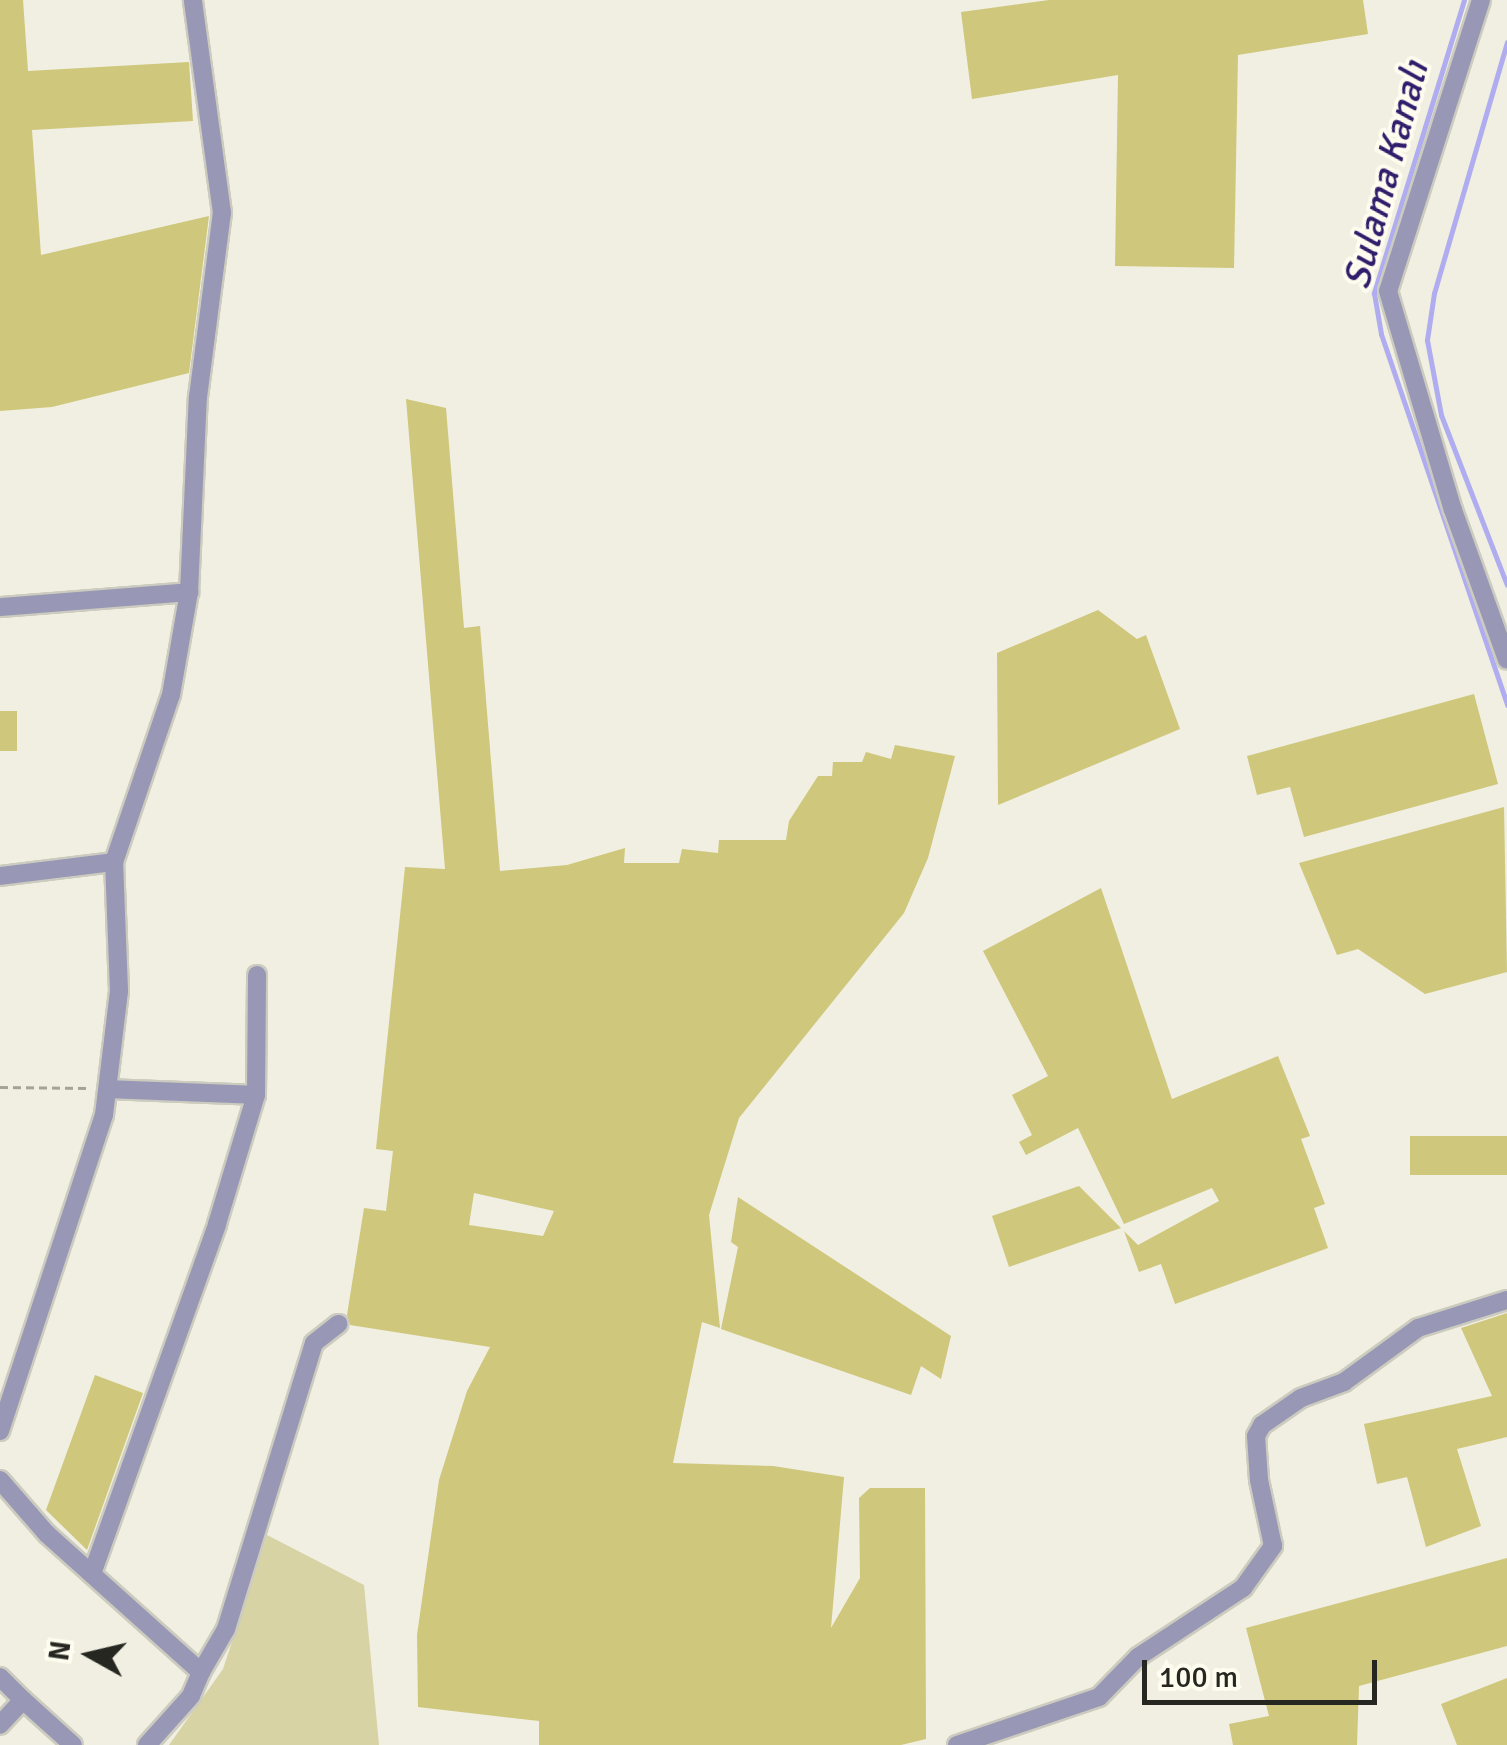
<!DOCTYPE html>
<html>
<head>
<meta charset="utf-8">
<style>
	body { margin:0 }
	#map { position:relative; width:1507px; height:1745px; overflow:hidden; background:#f0efe1; font-family:Signika,sans-serif }
	div>[style] { position:absolute }
	.green>* { inset:0; background:#d7d3a5 }
	.stream>* { height:5px; margin:-2.5px; padding:0 2.5px; transform-origin:2.5px; border-radius:2.5px; background:#b0acf0 }
	.building>* { inset:0; background:#cfc77b; transform-origin:0 0 }
	.path>* { height:2.5px; margin-top:-1.25px; transform-origin:0; background:repeating-linear-gradient(90deg,#a3a398 0 8px,transparent 0 13px) }
	.roads { filter:drop-shadow(2px 0 #cccbbf) drop-shadow(-2px 0 #cccbbf) drop-shadow(0 2px #cccbbf) drop-shadow(0 -2px #cccbbf) }
	.minor>* { height:18px; margin:-9px; padding:0 9px; transform-origin:9px; border-radius:9px; background:#9897b5 }
	span { translate:-50% -50%; white-space:nowrap; text-align:center; line-height:1.15; -webkit-text-stroke:8px #fdfcee; paint-order:stroke }
	.water-label { font-size:38px; color:#301e6c; font-style:italic }
	.north { position:absolute; left:40px; top:1605px; width:100px; height:100px; -webkit-text-stroke:8px #fdfcee; paint-order:stroke; rotate:278deg; font-size:28px; font-weight:700; line-height:40px; text-align:center; color:#272722 }
	.north::after { content:''; display:block; margin:auto; width:35px; height:45px; background:#272722; clip-path:polygon(50% 0,100% 100%,50% 72%,0 100%) }
	.scale { position:absolute; left:1142px; top:1660px; width:235px; height:45px; box-sizing:border-box; border:5px solid #272722; border-top:0; padding-left:12px; font-size:30px; line-height:35px; white-space:nowrap; color:#272722; -webkit-text-stroke:8px #fdfcee; paint-order:stroke }
</style>
</head>
<body>
<div id="map">
	<div class="green">
		<i style="clip-path:polygon(267px 1535px,364px 1585px,379px 1745px,169px 1745px,223px 1669px)"></i>
	</div>
	<div class="stream">
		<i style="left:1464px;top:0;width:307px;rotate:107.1deg"></i>
		<i style="left:1374px;top:293px;width:42px;rotate:80.3deg"></i>
		<i style="left:1381px;top:334px;width:392px;rotate:71.2deg"></i>
		<i style="left:1507px;top:42px;width:261px;rotate:106.2deg"></i>
		<i style="left:1434px;top:293px;width:48px;rotate:98.5deg"></i>
		<i style="left:1427px;top:340px;width:76px;rotate:79.4deg"></i>
		<i style="left:1441px;top:415px;width:182px;rotate:68.8deg"></i>
	</div>
	<div class="building">
		<i style="clip-path:polygon(0 0,23px 0,28px 71px,189px 62px,193px 121px,32px 130px,41px 255px,209px 216px,189px 373px,52px 407px,0 411px)"></i>
		<i style="clip-path:polygon(1049px 0,1363px 0,1368px 34px,1238px 55px,1234px 268px,1115px 266px,1118px 75px,972px 99px,961px 12px)"></i>
		<i style="clip-path:polygon(evenodd,406px 399px,446px 408px,464px 628px,480px 626px,500px 871px,567px 865px,625px 848px,624px 863px,679px 863px,682px 849px,718px 853px,719px 840px,786px 840px,789px 821px,818px 776px,832px 776px,833px 762px,862px 762px,866px 752px,891px 759px,895px 745px,955px 756px,928px 858px,904px 913px,739px 1118px,709px 1215px,720px 1328px,702px 1322px,673px 1463px,773px 1466px,844px 1477px,831px 1628px,860px 1578px,859px 1498px,870px 1488px,925px 1488px,926px 1739px,901px 1745px,539px 1745px,539px 1721px,418px 1707px,417px 1635px,439px 1480px,467px 1391px,490px 1347px,350px 1325px,347px 1315px,364px 1208px,386px 1211px,393px 1151px,376px 1149px,405px 867px,445px 869px,406px 399px,474px 1193px,554px 1211px,543px 1236px,469px 1225px,474px 1193px)"></i>
		<i style="clip-path:polygon(1098px 610px,1137px 639px,1146px 635px,1180px 729px,998px 805px,997px 653px)"></i>
		<i style="clip-path:polygon(1474px 694px,1498px 784px,1304px 837px,1290px 787px,1257px 795px,1247px 756px)"></i>
		<i style="left:17px;top:711px;width:40px;height:17px;rotate:90deg"></i>
		<i style="clip-path:polygon(1504px 807px,1507px 972px,1425px 994px,1358px 949px,1337px 955px,1299px 863px)"></i>
		<i style="clip-path:polygon(1101px 888px,1172px 1099px,1278px 1056px,1310px 1136px,1301px 1139px,1325px 1204px,1314px 1208px,1328px 1248px,1175px 1304px,1161px 1264px,1139px 1272px,1124px 1231px,1138px 1245px,1219px 1201px,1212px 1188px,1124px 1224px,1078px 1128px,1026px 1155px,1019px 1142px,1032px 1135px,1012px 1095px,1048px 1076px,983px 951px)"></i>
		<i style="left:1507px;top:1136px;width:39px;height:97px;rotate:90deg"></i>
		<i style="clip-path:polygon(1079px 1186px,1121px 1228px,1009px 1267px,992px 1216px)"></i>
		<i style="clip-path:polygon(738px 1197px,951px 1336px,941px 1379px,921px 1366px,911px 1395px,721px 1329px,738px 1247px,731px 1242px)"></i>
		<i style="clip-path:polygon(1507px 1313px,1507px 1437px,1457px 1449px,1481px 1526px,1426px 1547px,1407px 1477px,1377px 1484px,1364px 1424px,1492px 1396px,1461px 1328px)"></i>
		<i style="clip-path:polygon(95px 1375px,143px 1393px,87px 1550px,46px 1510px)"></i>
		<i style="clip-path:polygon(1507px 1558px,1507px 1646px,1359px 1686px,1357px 1745px,1233px 1745px,1229px 1724px,1269px 1716px,1246px 1628px)"></i>
		<i style="clip-path:polygon(1507px 1678px,1507px 1745px,1457px 1745px,1441px 1704px)"></i>
	</div>
	<div class="path">
		<i style="left:0;top:1087px;width:88px;rotate:0.7deg"></i>
	</div>
	<div class="roads">
		<div class="minor">
			<i style="left:1481px;top:0;width:305px;rotate:107.7deg"></i>
			<i style="left:1388px;top:291px;width:228px;rotate:73.5deg"></i>
			<i style="left:1453px;top:510px;width:159px;rotate:70.2deg"></i>
			<i style="left:0;top:607px;width:190px;rotate:-4.5deg"></i>
			<i style="left:0;top:876px;width:115px;rotate:-7deg"></i>
			<i style="left:109px;top:1089px;width:147px;rotate:2.3deg"></i>
			<i style="left:0;top:1431px;width:333px;rotate:-71.8deg"></i>
			<i style="left:104px;top:1115px;width:125px;rotate:-83.1deg"></i>
			<i style="left:119px;top:991px;width:129px;rotate:-92.2deg"></i>
			<i style="left:114px;top:862px;width:176px;rotate:-71.2deg"></i>
			<i style="left:171px;top:695px;width:105px;rotate:-80.1deg"></i>
			<i style="left:189px;top:592px;width:195px;rotate:-87.4deg"></i>
			<i style="left:198px;top:397px;width:186px;rotate:-82.6deg"></i>
			<i style="left:222px;top:213px;width:215px;rotate:-97.8deg"></i>
			<i style="left:0;top:1480px;width:72px;rotate:49deg"></i>
			<i style="left:47px;top:1534px;width:207px;rotate:41.9deg"></i>
			<i style="left:201px;top:1672px;width:26px;rotate:113deg"></i>
			<i style="left:191px;top:1696px;width:66px;rotate:131.9deg"></i>
			<i style="left:92px;top:1574px;width:372px;rotate:-70.3deg"></i>
			<i style="left:217px;top:1224px;width:135px;rotate:-73.2deg"></i>
			<i style="left:256px;top:1095px;width:120px;rotate:-89.5deg"></i>
			<i style="left:201px;top:1672px;width:50px;rotate:-59.8deg"></i>
			<i style="left:226px;top:1629px;width:299px;rotate:-72.9deg"></i>
			<i style="left:314px;top:1343px;width:31px;rotate:-38deg"></i>
			<i style="left:0;top:1677px;width:33px;rotate:45deg"></i>
			<i style="left:23px;top:1700px;width:34px;rotate:133deg"></i>
			<i style="left:23px;top:1700px;width:67px;rotate:42deg"></i>
			<i style="left:957px;top:1745px;width:150px;rotate:-18.7deg"></i>
			<i style="left:1099px;top:1697px;width:56px;rotate:-45.7deg"></i>
			<i style="left:1138px;top:1657px;width:126px;rotate:-33.3deg"></i>
			<i style="left:1243px;top:1588px;width:52px;rotate:-54.5deg"></i>
			<i style="left:1273px;top:1546px;width:67px;rotate:-102deg"></i>
			<i style="left:1259px;top:1480px;width:44px;rotate:-93.9deg"></i>
			<i style="left:1256px;top:1436px;width:13px;rotate:-61deg"></i>
			<i style="left:1262px;top:1425px;width:47px;rotate:-34.7deg"></i>
			<i style="left:1301px;top:1398px;width:46px;rotate:-20.4deg"></i>
			<i style="left:1344px;top:1382px;width:92px;rotate:-36.1deg"></i>
			<i style="left:1418px;top:1328px;width:93px;rotate:-17.5deg"></i>
		</div>
	</div>
	<div class="water-label">
		<span style="left:1386px;top:175px;rotate:-75deg">Sulama Kanalı</span>
	</div>
	<div class="north">N</div>
	<div class="scale">100 m</div>
</div>
</body>
</html>
